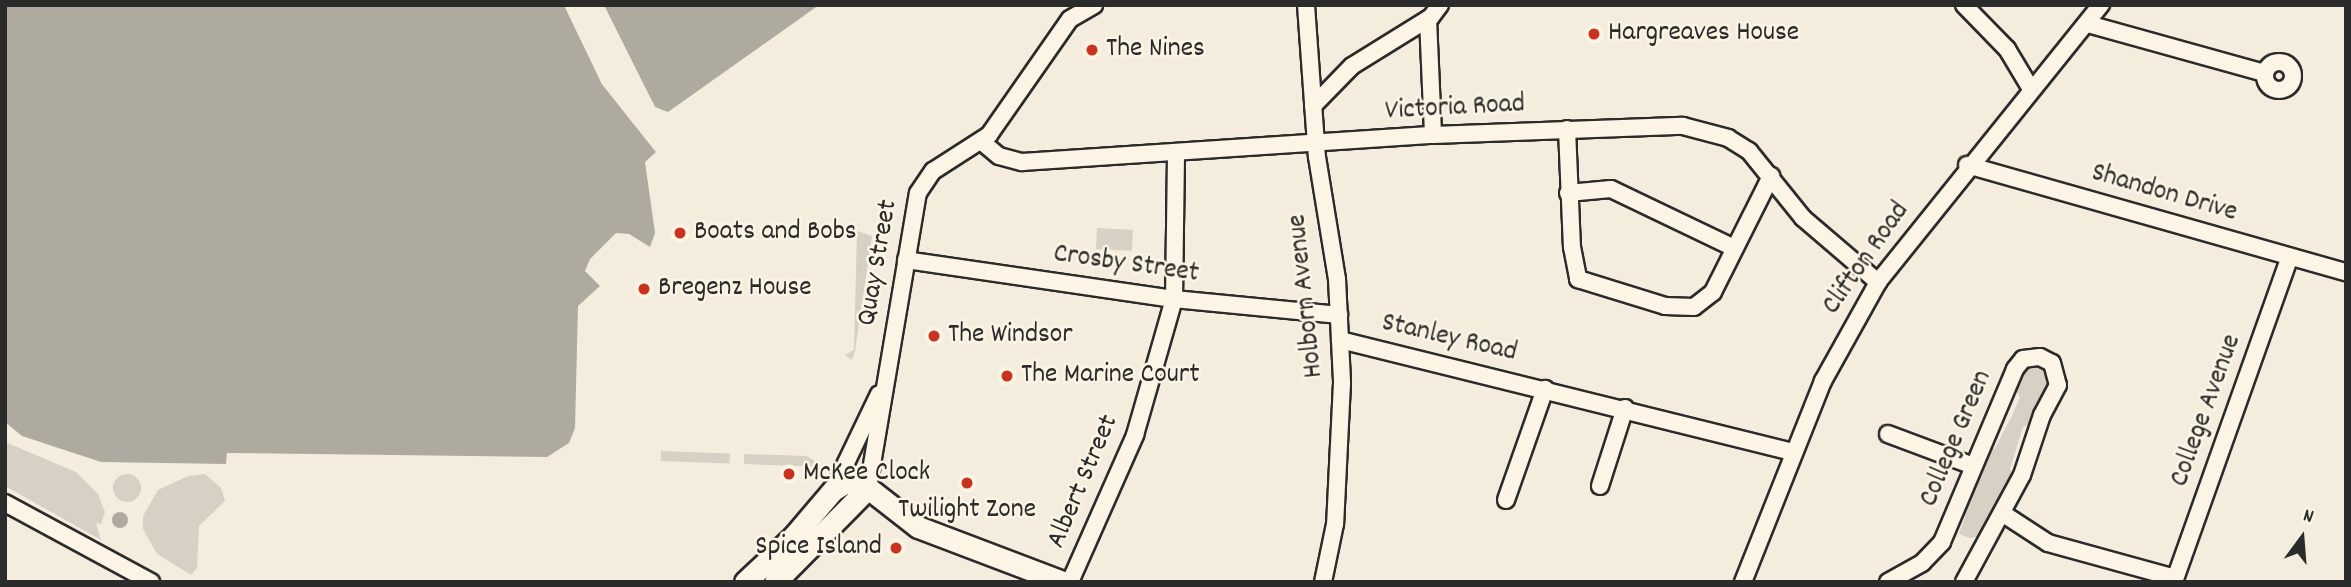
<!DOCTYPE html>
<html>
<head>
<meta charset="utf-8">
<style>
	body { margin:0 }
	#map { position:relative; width:2351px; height:587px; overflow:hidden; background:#f4edde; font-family:Dekko,sans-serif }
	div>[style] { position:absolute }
	.green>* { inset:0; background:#d6d1c4; transform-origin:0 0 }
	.round { border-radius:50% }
	.water>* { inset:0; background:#afaaa0 }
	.pier>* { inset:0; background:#f4edde }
	.roads { filter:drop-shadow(2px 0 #2b2b2b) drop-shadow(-2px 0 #2b2b2b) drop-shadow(0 2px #2b2b2b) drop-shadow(0 -2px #2b2b2b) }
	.minor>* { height:16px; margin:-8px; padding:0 8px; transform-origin:8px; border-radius:8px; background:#fcf5e5 }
	.minor>.ring { margin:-8px; padding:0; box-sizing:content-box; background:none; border:16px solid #fcf5e5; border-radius:50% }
	.major>* { height:21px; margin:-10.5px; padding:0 10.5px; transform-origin:10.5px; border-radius:10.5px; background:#fcf5e5 }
	.dots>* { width:19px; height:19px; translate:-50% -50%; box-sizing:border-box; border:4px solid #fcf5e5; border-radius:50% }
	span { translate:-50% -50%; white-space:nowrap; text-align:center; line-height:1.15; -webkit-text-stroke:5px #fcf5e5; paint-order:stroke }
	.poi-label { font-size:28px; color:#2b2b2b }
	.left { translate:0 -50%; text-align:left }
	.right { translate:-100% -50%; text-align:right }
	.street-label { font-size:28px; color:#2b2b2b }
	.frame { position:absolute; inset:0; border:7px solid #2b2b2b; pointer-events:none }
	.north { position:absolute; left:2267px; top:503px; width:70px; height:70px; -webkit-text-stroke:5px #fcf5e5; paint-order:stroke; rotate:16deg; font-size:19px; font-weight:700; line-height:28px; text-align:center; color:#2b2b2b }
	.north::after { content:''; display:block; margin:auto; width:24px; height:32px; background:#2b2b2b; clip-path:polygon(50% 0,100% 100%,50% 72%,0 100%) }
</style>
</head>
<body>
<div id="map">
	<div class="green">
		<i style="left:1097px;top:228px;width:36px;height:21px;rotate:3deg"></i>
		<i style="clip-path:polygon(857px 231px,872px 236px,855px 351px,852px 360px,845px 355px,854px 350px)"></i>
		<i style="clip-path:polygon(2031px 366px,2048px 372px,2048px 389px,2030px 424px,2023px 427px,2010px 469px,2013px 475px,1981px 536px,1970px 538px,1959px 534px,1965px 517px,1962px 509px,1988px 451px,1995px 448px,2011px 418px,2020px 397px,2016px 390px,2021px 376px)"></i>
		<i style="clip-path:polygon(5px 442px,76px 472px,98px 494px,105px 512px,101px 524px,96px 523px,101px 540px,5px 486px)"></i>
		<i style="left:661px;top:451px;width:69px;height:10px;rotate:2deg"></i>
		<i style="clip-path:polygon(744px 454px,807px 456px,824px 467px,744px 464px)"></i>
		<i style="clip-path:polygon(205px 474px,221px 488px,225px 501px,199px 526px,197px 568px,191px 575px,157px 554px,143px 529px,143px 516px,158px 490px,188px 476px)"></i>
		<i class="round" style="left:113px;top:474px;width:28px;height:28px"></i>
	</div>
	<div class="water">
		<i style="clip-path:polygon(5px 5px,564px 5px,602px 84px,656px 152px,645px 162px,655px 233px,650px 247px,629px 234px,616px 233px,590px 259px,585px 271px,600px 286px,578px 306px,575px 428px,569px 443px,547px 457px,227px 453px,226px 464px,101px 462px,22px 436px,5px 422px)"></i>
		<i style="clip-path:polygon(604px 5px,819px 5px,668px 112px,655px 107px)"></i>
		<i class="round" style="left:112px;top:512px;width:16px;height:16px"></i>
	</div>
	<div class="pier">
		<i style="clip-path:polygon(564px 5px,605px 82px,656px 152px,602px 84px)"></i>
		<i style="clip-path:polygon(601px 5px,655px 107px,667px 115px,652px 109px)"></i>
	</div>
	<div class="roads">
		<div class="minor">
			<i style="left:1306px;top:5px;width:152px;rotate:85.9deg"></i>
			<i style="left:1317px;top:157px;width:124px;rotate:80.7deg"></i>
			<i style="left:1337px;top:279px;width:104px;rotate:87.2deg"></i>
			<i style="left:1342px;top:383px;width:141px;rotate:92.8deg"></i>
			<i style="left:1335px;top:524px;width:59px;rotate:101.7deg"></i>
			<i style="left:1964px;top:5px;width:62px;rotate:45.7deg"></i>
			<i style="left:2007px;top:49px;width:47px;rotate:59deg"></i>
			<i style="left:1428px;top:19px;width:116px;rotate:87.5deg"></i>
			<i style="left:2088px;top:24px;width:184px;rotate:15.5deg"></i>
			<i class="ring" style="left:2265px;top:62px;width:12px;height:12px"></i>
			<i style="left:1313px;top:106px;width:56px;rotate:-45.7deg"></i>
			<i style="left:1352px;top:66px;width:93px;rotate:-31.8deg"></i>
			<i style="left:1431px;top:17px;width:15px;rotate:-53deg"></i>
			<i style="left:1567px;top:129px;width:118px;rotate:87.6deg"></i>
			<i style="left:1572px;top:247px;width:33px;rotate:79deg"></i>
			<i style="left:1578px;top:279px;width:91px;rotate:17.2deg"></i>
			<i style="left:1665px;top:306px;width:29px;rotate:2deg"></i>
			<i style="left:1694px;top:307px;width:24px;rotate:-38deg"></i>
			<i style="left:1713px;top:292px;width:130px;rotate:-63.4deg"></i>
			<i style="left:981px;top:141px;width:23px;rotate:40deg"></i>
			<i style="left:999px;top:156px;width:24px;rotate:15deg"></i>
			<i style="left:1022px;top:162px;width:412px;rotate:-3.8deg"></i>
			<i style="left:1433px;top:135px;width:250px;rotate:-2.1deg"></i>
			<i style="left:1683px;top:126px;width:47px;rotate:14.9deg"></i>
			<i style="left:1728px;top:138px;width:25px;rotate:32deg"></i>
			<i style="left:1749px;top:151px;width:86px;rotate:51.1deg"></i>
			<i style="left:1803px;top:218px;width:99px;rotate:40.5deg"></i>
			<i style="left:1967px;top:165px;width:394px;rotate:15.8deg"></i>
			<i style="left:1568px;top:193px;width:43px;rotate:-5.3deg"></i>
			<i style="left:1611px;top:189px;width:136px;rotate:25.6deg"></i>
			<i style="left:906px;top:260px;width:271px;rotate:8.3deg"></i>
			<i style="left:1174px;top:299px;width:166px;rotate:5.5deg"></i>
			<i style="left:1340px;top:340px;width:466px;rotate:13.9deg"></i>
			<i style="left:1888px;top:434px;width:91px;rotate:20.6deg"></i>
			<i style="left:1600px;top:486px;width:82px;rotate:-72.2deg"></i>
			<i style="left:868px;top:488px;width:299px;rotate:-80.4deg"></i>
			<i style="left:918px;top:193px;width:27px;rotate:-56deg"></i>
			<i style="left:933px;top:171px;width:67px;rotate:-32.7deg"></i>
			<i style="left:989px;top:135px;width:141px;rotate:-55.1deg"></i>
			<i style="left:1070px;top:19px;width:28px;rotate:-30deg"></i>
			<i style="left:833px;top:490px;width:106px;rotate:-64.4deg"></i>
			<i style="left:1506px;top:500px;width:118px;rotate:-70.6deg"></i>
			<i style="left:5px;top:503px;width:166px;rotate:28.4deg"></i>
			<i style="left:2002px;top:513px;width:55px;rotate:33.1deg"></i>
			<i style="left:2048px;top:543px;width:132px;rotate:15.4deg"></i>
			<i style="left:1070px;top:582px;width:161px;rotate:-66.1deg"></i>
			<i style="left:1135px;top:435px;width:141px;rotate:-74deg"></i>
			<i style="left:1174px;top:299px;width:145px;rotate:-89.2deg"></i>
			<i style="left:1743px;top:582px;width:216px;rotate:-68.3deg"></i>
			<i style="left:1823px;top:381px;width:113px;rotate:-60.9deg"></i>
			<i style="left:1878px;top:282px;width:356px;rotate:-51.2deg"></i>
			<i style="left:1888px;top:582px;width:39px;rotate:-29deg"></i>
			<i style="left:1922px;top:563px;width:29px;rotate:-46deg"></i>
			<i style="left:1942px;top:542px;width:188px;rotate:-67.1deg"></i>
			<i style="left:2015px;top:369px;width:13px;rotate:-51deg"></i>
			<i style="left:2023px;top:359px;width:17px;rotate:-7deg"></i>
			<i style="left:2040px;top:357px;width:13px;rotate:27deg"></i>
			<i style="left:2052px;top:363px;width:23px;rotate:75deg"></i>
			<i style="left:2058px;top:385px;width:34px;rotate:118deg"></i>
			<i style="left:2042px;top:415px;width:63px;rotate:108.4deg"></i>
			<i style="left:2022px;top:475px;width:122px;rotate:118.5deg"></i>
			<i style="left:2174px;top:582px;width:345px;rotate:-70.4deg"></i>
		</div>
		<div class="major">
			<i style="left:745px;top:582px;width:66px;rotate:-43.2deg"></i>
			<i style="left:793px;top:537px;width:62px;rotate:-49.6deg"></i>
			<i style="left:833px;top:490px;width:15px;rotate:-32deg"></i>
			<i style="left:846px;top:482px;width:23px;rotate:15deg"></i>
			<i style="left:868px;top:488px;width:63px;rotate:38deg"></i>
			<i style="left:918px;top:527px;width:155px;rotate:20.8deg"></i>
			<i style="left:775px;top:582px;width:132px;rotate:-45.3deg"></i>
		</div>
	</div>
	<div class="dots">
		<i style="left:1594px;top:34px;background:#c8321e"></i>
		<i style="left:1092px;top:50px;background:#c8321e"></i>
		<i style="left:680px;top:233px;background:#c8321e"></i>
		<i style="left:644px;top:289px;background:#c8321e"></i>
		<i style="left:934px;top:336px;background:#c8321e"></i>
		<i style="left:1007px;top:376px;background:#c8321e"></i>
		<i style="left:789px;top:474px;background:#c8321e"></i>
		<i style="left:967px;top:483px;background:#c8321e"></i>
		<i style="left:896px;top:548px;background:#c8321e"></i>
	</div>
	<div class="poi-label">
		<span class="left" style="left:1608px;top:34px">Hargreaves House</span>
		<span class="left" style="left:1106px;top:50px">The Nines</span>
		<span class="left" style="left:694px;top:233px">Boats and Bobs</span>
		<span class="left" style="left:658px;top:289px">Bregenz House</span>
		<span class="left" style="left:948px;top:336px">The Windsor</span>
		<span class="left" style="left:1021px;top:376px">The Marine Court</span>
		<span class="left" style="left:803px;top:474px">McKee Clock</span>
		<span style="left:967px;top:511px">Twilight Zone</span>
		<span class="right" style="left:882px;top:548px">Spice Island</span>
	</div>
	<div class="street-label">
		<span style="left:1455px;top:109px;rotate:-3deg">Victoria Road</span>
		<span style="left:2164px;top:194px;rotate:16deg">Shandon Drive</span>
		<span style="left:1867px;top:259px;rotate:-55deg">Clifton Road</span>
		<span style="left:879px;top:263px;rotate:-80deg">Quay Street</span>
		<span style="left:1126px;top:265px;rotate:8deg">Crosby Street</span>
		<span style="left:1307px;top:296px;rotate:-96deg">Holborn Avenue</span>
		<span style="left:1449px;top:339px;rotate:13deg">Stanley Road</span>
		<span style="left:2207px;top:411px;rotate:-70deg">College Avenue</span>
		<span style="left:1957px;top:439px;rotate:-67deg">College Green</span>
		<span style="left:1084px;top:482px;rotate:-67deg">Albert Street</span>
	</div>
	<div class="frame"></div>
	<div class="north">N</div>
</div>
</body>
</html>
